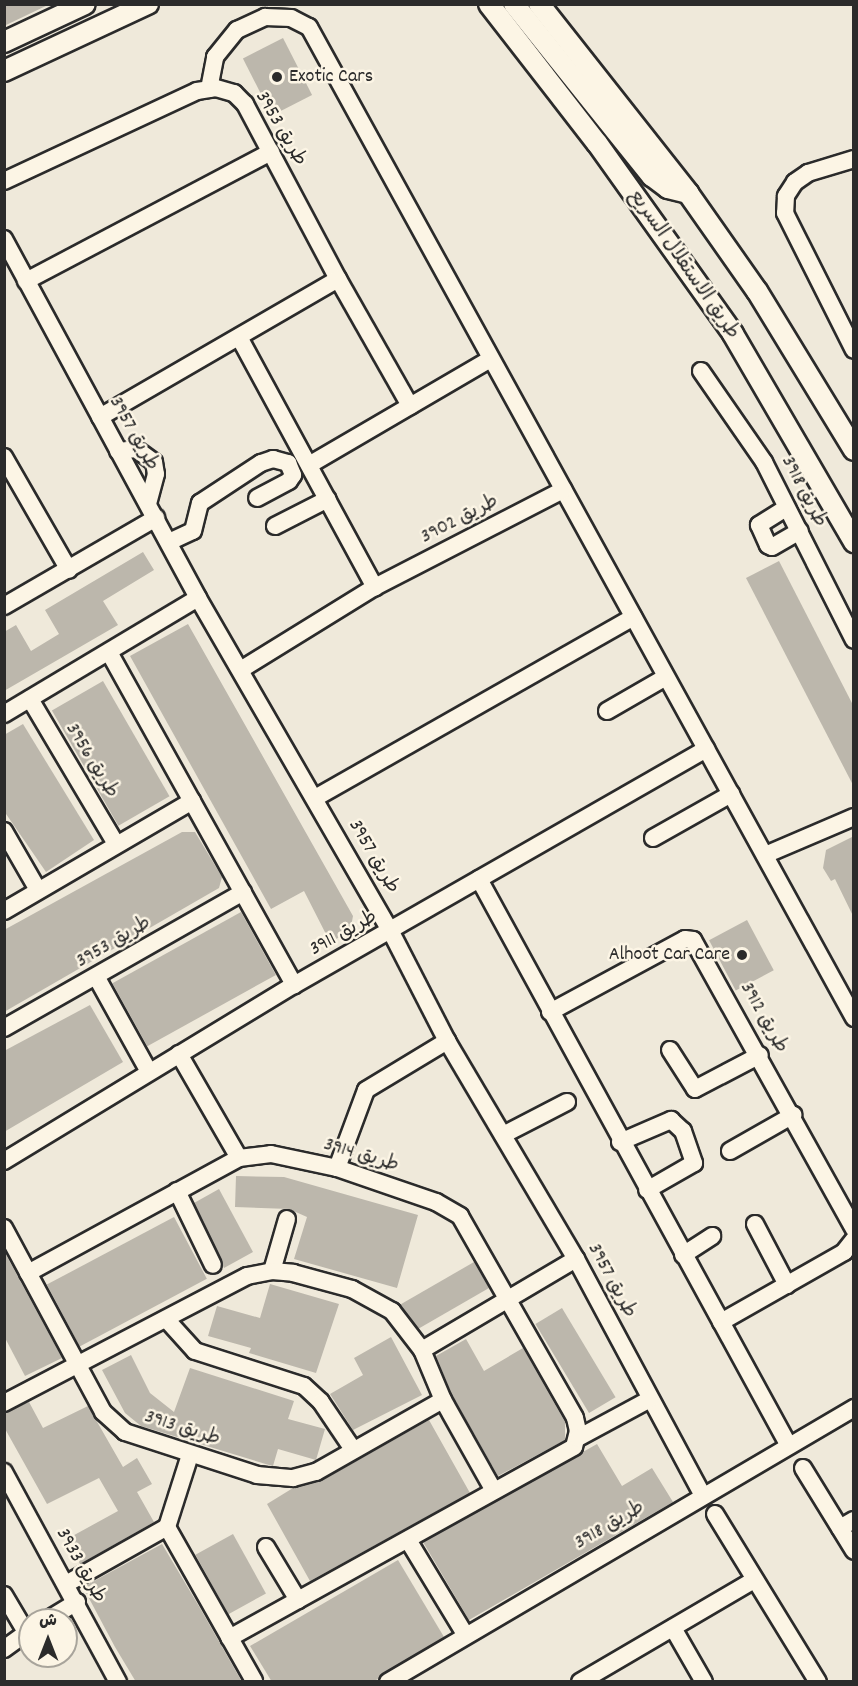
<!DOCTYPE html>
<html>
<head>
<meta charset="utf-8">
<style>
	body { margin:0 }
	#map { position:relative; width:858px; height:1686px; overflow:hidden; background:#efe9da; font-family:Dekko,"Playpen Sans Arabic",sans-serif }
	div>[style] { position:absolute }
	.building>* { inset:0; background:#bcb7ac; transform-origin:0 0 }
	.roads { filter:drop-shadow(2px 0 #2b2b2b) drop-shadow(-2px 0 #2b2b2b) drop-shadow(0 2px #2b2b2b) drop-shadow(0 -2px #2b2b2b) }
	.minor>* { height:16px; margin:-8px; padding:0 8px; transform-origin:8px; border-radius:8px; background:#fcf5e5 }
	.major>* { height:20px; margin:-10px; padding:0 10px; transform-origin:10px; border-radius:10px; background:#fcf5e5 }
	.dots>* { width:16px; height:16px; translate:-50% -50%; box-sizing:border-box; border:3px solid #fcf5e5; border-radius:50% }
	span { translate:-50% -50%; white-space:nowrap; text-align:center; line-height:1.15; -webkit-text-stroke:5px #fcf5e5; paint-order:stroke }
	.poi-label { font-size:20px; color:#2b2b2b }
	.left { translate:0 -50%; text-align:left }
	.right { translate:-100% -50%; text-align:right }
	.street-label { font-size:20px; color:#2b2b2b }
	.frame { position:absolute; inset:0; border:6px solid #2b2b2b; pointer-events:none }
	.north { position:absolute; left:18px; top:1608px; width:60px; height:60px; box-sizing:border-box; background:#fcf5e5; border:2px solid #a8a49b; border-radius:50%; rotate:0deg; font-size:16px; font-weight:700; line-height:24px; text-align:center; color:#2b2b2b }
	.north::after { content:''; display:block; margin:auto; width:21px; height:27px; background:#2b2b2b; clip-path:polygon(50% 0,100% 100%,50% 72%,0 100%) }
</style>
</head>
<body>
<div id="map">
	<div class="building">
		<i style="clip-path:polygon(4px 4px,50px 4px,4px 26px)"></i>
		<i style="left:283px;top:38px;width:64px;height:45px;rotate:63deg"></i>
		<i style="clip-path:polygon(143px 552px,154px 570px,103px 601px,118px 625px,4px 691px,4px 632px,16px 625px,31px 651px,59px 634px,45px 610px)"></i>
		<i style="clip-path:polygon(779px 561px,854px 707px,854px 787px,746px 578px)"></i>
		<i style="clip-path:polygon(188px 624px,353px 916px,350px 932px,330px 942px,304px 891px,271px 909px,130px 656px)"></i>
		<i style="left:103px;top:681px;width:133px;height:59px;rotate:60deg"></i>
		<i style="clip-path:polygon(23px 724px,94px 840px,46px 872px,4px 811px,4px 735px)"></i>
		<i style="clip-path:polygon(182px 832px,195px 832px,222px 877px,219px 888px,4px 1012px,4px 930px)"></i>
		<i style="clip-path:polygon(854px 836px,854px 918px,835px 879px,831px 881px,823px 868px,826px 850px)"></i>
		<i style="left:241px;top:912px;width:72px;height:147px;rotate:61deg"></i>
		<i style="left:747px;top:920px;width:57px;height:43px;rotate:62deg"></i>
		<i style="clip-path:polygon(90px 1005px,123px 1062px,4px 1132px,4px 1051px)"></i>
		<i style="clip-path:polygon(236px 1176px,284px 1177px,418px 1215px,397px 1288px,294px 1259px,307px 1217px,289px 1209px,235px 1207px)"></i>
		<i style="clip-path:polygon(219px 1189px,253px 1252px,224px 1268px,194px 1203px)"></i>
		<i style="left:174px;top:1217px;width:70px;height:144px;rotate:62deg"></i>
		<i style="clip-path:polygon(4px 1251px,62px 1358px,25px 1376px,4px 1336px)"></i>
		<i style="left:474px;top:1262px;width:30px;height:85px;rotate:60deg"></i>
		<i style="clip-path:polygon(270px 1284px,339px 1304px,316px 1373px,249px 1353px,251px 1348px,208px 1336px,217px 1306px,260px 1318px)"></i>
		<i style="left:562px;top:1308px;width:104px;height:31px;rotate:59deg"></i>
		<i style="clip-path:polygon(391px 1337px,422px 1395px,353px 1430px,330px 1394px,363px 1375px,354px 1358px)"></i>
		<i style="clip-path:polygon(466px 1339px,484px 1371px,523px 1348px,565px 1422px,565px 1440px,498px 1476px,452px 1395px,436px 1356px)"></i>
		<i style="clip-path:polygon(131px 1355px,150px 1393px,174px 1412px,190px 1368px,294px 1401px,288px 1419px,325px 1429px,316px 1460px,278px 1449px,273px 1466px,269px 1465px,141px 1426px,125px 1413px,102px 1370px)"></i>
		<i style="clip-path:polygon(29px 1402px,43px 1428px,88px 1406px,123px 1467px,137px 1458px,152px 1484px,137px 1492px,154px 1522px,80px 1564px,67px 1539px,118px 1511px,99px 1478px,47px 1504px,4px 1427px,4px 1413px)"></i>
		<i style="clip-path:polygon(429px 1420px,470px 1493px,310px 1581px,267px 1504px,293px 1488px,321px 1481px)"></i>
		<i style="clip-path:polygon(597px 1444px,622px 1486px,652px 1468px,673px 1502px,469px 1620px,423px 1542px)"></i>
		<i style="left:233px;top:1534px;width:68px;height:43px;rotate:61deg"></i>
		<i style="clip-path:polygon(162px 1544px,200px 1608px,242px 1682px,136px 1682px,115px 1647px,83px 1587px)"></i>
		<i style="clip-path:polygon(398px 1560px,444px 1637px,373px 1682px,272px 1682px,250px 1646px)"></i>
	</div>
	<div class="roads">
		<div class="minor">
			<i style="left:209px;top:89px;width:33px;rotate:-79deg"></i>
			<i style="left:215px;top:57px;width:35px;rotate:-51deg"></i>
			<i style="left:237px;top:30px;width:31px;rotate:-25deg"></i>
			<i style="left:265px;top:17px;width:26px;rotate:2deg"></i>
			<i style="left:291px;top:18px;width:20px;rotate:27deg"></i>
			<i style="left:309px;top:27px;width:1131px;rotate:61.19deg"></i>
			<i style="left:854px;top:159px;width:48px;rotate:163.1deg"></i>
			<i style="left:808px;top:173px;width:16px;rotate:145deg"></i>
			<i style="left:795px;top:182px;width:17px;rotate:123deg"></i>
			<i style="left:786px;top:196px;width:17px;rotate:93deg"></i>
			<i style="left:785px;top:213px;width:153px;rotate:63.3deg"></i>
			<i style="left:4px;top:181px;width:213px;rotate:-25deg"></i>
			<i style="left:197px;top:91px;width:19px;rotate:-9deg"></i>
			<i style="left:216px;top:88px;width:19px;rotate:16deg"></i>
			<i style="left:234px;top:93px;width:16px;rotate:45deg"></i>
			<i style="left:245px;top:104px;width:198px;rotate:62deg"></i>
			<i style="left:338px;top:279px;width:146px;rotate:60.4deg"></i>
			<i style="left:4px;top:239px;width:408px;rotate:61.6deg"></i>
			<i style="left:198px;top:598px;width:386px;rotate:60deg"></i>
			<i style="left:391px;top:932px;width:123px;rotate:62.8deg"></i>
			<i style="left:447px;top:1041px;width:253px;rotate:59.4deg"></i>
			<i style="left:576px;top:1259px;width:269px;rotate:61.8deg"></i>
			<i style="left:26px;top:281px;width:277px;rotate:-27.8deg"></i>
			<i style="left:239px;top:337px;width:285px;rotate:61.5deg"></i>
			<i style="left:701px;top:371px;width:111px;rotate:55.3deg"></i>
			<i style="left:764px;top:462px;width:199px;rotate:63.2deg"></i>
			<i style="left:100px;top:417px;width:275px;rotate:-30.1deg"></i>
			<i style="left:118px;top:451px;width:18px;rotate:-6deg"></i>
			<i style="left:136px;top:449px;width:22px;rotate:36deg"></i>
			<i style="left:154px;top:462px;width:12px;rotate:81deg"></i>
			<i style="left:156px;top:474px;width:30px;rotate:105deg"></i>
			<i style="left:4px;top:457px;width:130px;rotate:60.1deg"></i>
			<i style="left:309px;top:465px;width:208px;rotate:-30.3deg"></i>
			<i style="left:786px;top:508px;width:32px;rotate:148deg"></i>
			<i style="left:759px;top:525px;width:22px;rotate:66deg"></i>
			<i style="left:768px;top:545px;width:4px;rotate:27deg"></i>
			<i style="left:772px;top:547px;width:32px;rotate:-30deg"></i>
			<i style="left:275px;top:526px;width:59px;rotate:-27deg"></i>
			<i style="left:169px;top:542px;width:26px;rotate:-25deg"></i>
			<i style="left:193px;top:531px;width:29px;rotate:-76deg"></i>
			<i style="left:200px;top:503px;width:73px;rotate:-33.3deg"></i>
			<i style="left:261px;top:463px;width:13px;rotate:-18deg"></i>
			<i style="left:273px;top:459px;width:16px;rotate:15deg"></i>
			<i style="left:288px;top:463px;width:13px;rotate:67deg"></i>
			<i style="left:293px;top:475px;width:7px;rotate:124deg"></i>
			<i style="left:289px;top:481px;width:36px;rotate:152deg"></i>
			<i style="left:4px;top:606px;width:176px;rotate:-30.1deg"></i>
			<i style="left:110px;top:654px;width:379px;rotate:60.9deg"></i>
			<i style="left:242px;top:669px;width:156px;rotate:-31.7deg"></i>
			<i style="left:375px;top:587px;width:212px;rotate:-27.3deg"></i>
			<i style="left:30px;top:699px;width:169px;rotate:59.3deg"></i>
			<i style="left:607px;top:711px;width:68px;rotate:-30deg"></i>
			<i style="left:4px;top:714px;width:226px;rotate:-30.9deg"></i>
			<i style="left:315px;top:798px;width:366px;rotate:-29.6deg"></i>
			<i style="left:4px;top:831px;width:68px;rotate:60deg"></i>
			<i style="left:653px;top:838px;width:90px;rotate:-29.4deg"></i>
			<i style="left:765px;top:855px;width:97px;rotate:-23.1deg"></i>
			<i style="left:479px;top:879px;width:646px;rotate:61.33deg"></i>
			<i style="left:4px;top:911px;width:218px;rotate:-30.3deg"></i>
			<i style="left:97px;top:978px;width:107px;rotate:61deg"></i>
			<i style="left:550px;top:1012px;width:153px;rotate:-28.4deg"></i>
			<i style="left:685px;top:939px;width:8px;rotate:7deg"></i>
			<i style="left:693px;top:940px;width:331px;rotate:60.9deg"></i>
			<i style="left:4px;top:1028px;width:275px;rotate:-29.6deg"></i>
			<i style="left:670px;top:1050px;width:46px;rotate:57.3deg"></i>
			<i style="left:695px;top:1089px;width:73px;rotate:-27.6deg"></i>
			<i style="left:179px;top:1054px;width:120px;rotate:60deg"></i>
			<i style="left:503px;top:1135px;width:72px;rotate:-27.3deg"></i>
			<i style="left:620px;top:1142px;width:56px;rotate:-23.3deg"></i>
			<i style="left:671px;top:1120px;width:16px;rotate:43deg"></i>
			<i style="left:683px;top:1131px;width:34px;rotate:71deg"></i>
			<i style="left:694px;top:1163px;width:54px;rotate:150.1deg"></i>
			<i style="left:730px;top:1151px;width:73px;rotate:-29.7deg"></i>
			<i style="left:4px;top:1161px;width:339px;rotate:-31.3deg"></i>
			<i style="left:294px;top:985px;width:475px;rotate:-29.8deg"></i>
			<i style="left:337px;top:1168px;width:83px;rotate:-69.6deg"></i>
			<i style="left:366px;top:1090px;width:95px;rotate:-31.2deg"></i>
			<i style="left:177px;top:1191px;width:82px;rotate:64.1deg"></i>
			<i style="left:755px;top:1224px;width:69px;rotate:62.3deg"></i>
			<i style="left:4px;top:1228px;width:209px;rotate:61.7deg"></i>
			<i style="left:103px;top:1412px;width:30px;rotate:42deg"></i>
			<i style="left:125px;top:1432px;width:139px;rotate:18deg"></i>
			<i style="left:257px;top:1475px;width:36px;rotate:5deg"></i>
			<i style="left:293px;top:1478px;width:24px;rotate:-15deg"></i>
			<i style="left:316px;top:1472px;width:146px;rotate:-29.6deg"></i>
			<i style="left:683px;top:1255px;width:35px;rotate:-33deg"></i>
			<i style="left:272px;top:1271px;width:54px;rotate:-73.9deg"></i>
			<i style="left:28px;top:1273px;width:240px;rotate:-28.6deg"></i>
			<i style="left:239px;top:1158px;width:32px;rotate:-7deg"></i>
			<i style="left:271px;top:1154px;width:67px;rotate:12deg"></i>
			<i style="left:337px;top:1168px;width:105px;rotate:19deg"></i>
			<i style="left:436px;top:1202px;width:28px;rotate:30deg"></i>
			<i style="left:460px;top:1216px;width:232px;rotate:60.3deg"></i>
			<i style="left:575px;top:1418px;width:13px;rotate:77deg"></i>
			<i style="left:578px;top:1431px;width:16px;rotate:104deg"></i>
			<i style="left:574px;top:1447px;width:394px;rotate:151deg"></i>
			<i style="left:166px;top:1319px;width:43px;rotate:47.8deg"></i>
			<i style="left:195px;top:1351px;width:114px;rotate:17.8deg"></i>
			<i style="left:304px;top:1386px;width:23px;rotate:43deg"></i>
			<i style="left:321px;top:1402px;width:55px;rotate:56deg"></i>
			<i style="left:721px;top:1322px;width:142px;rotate:-29.6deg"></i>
			<i style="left:844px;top:1252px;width:16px;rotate:-52deg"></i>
			<i style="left:422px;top:1350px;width:179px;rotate:-30.6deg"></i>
			<i style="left:4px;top:1403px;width:274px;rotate:-27.6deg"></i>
			<i style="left:247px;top:1276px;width:25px;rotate:-11deg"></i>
			<i style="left:272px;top:1271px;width:21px;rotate:5deg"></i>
			<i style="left:293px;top:1273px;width:61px;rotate:15.2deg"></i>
			<i style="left:352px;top:1289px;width:46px;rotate:28.8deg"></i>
			<i style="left:392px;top:1311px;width:49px;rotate:52.4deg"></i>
			<i style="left:422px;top:1350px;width:54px;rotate:67.2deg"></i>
			<i style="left:443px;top:1400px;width:104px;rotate:60.7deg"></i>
			<i style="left:578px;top:1438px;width:82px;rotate:-28.4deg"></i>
			<i style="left:803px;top:1468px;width:97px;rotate:58.4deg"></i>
			<i style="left:4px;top:1472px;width:239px;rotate:61.5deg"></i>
			<i style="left:715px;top:1514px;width:197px;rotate:58.5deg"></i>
			<i style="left:167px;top:1527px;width:177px;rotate:60.5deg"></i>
			<i style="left:840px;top:1528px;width:16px;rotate:-30deg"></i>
			<i style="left:408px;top:1540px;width:110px;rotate:58.8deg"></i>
			<i style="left:266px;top:1547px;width:62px;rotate:58.9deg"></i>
			<i style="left:66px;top:1584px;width:116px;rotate:-29.4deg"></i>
			<i style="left:167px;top:1527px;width:76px;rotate:-72.3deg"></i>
			<i style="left:4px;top:1595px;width:43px;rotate:59.3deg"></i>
			<i style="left:47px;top:1620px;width:35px;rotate:-31deg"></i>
			<i style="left:673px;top:1628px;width:62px;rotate:60.1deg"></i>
			<i style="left:4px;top:1649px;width:32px;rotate:-36deg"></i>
			<i style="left:388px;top:1682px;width:541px;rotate:-30.45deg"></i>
			<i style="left:580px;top:1682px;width:202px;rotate:-30.4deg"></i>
		</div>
		<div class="major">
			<i style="left:489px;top:4px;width:176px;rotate:52.2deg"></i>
			<i style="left:597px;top:143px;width:234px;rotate:54.5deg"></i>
			<i style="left:733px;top:334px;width:241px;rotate:59.8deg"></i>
			<i style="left:514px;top:4px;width:221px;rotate:51.3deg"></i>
			<i style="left:652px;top:176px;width:20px;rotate:37deg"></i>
			<i style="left:668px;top:188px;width:21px;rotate:14deg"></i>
			<i style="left:539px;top:4px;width:241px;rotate:51.7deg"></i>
			<i style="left:688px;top:193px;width:120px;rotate:54.9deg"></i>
			<i style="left:757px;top:291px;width:186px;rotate:58.6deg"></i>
			<i style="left:4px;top:42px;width:89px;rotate:-25.1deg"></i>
			<i style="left:4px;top:71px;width:159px;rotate:-25deg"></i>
		</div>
	</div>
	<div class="dots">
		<i style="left:277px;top:77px;background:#2b2b2b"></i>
		<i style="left:742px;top:955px;background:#2b2b2b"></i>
	</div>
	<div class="poi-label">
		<span class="left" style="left:289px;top:77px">Exotic Cars</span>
		<span class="right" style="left:730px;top:955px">Alhoot Car Care</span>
	</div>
	<div class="street-label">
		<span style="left:280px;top:129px;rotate:60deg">طريق 3953</span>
		<span style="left:683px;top:265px;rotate:55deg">طريق الاستقلال السريع</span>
		<span style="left:133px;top:434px;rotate:61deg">طريق 3957</span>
		<span style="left:803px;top:492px;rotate:63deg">طريق 3918</span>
		<span style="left:460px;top:520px;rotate:-27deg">طريق 3902</span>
		<span style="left:91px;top:761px;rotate:59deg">طريق 3956</span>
		<span style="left:373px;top:857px;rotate:60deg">طريق 3957</span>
		<span style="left:344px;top:934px;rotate:-29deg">طريق 3911</span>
		<span style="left:114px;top:943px;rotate:-30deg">طريق 3953</span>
		<span style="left:763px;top:1018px;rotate:61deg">طريق 3912</span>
		<span style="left:361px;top:1156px;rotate:17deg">طريق 3914</span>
		<span style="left:611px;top:1281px;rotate:62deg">طريق 3957</span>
		<span style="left:182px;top:1429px;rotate:18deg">طريق 3913</span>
		<span style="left:610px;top:1526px;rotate:-30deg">طريق 3918</span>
		<span style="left:80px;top:1566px;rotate:61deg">طريق 3933</span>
	</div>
	<div class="frame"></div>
	<div class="north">ش</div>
</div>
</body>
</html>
